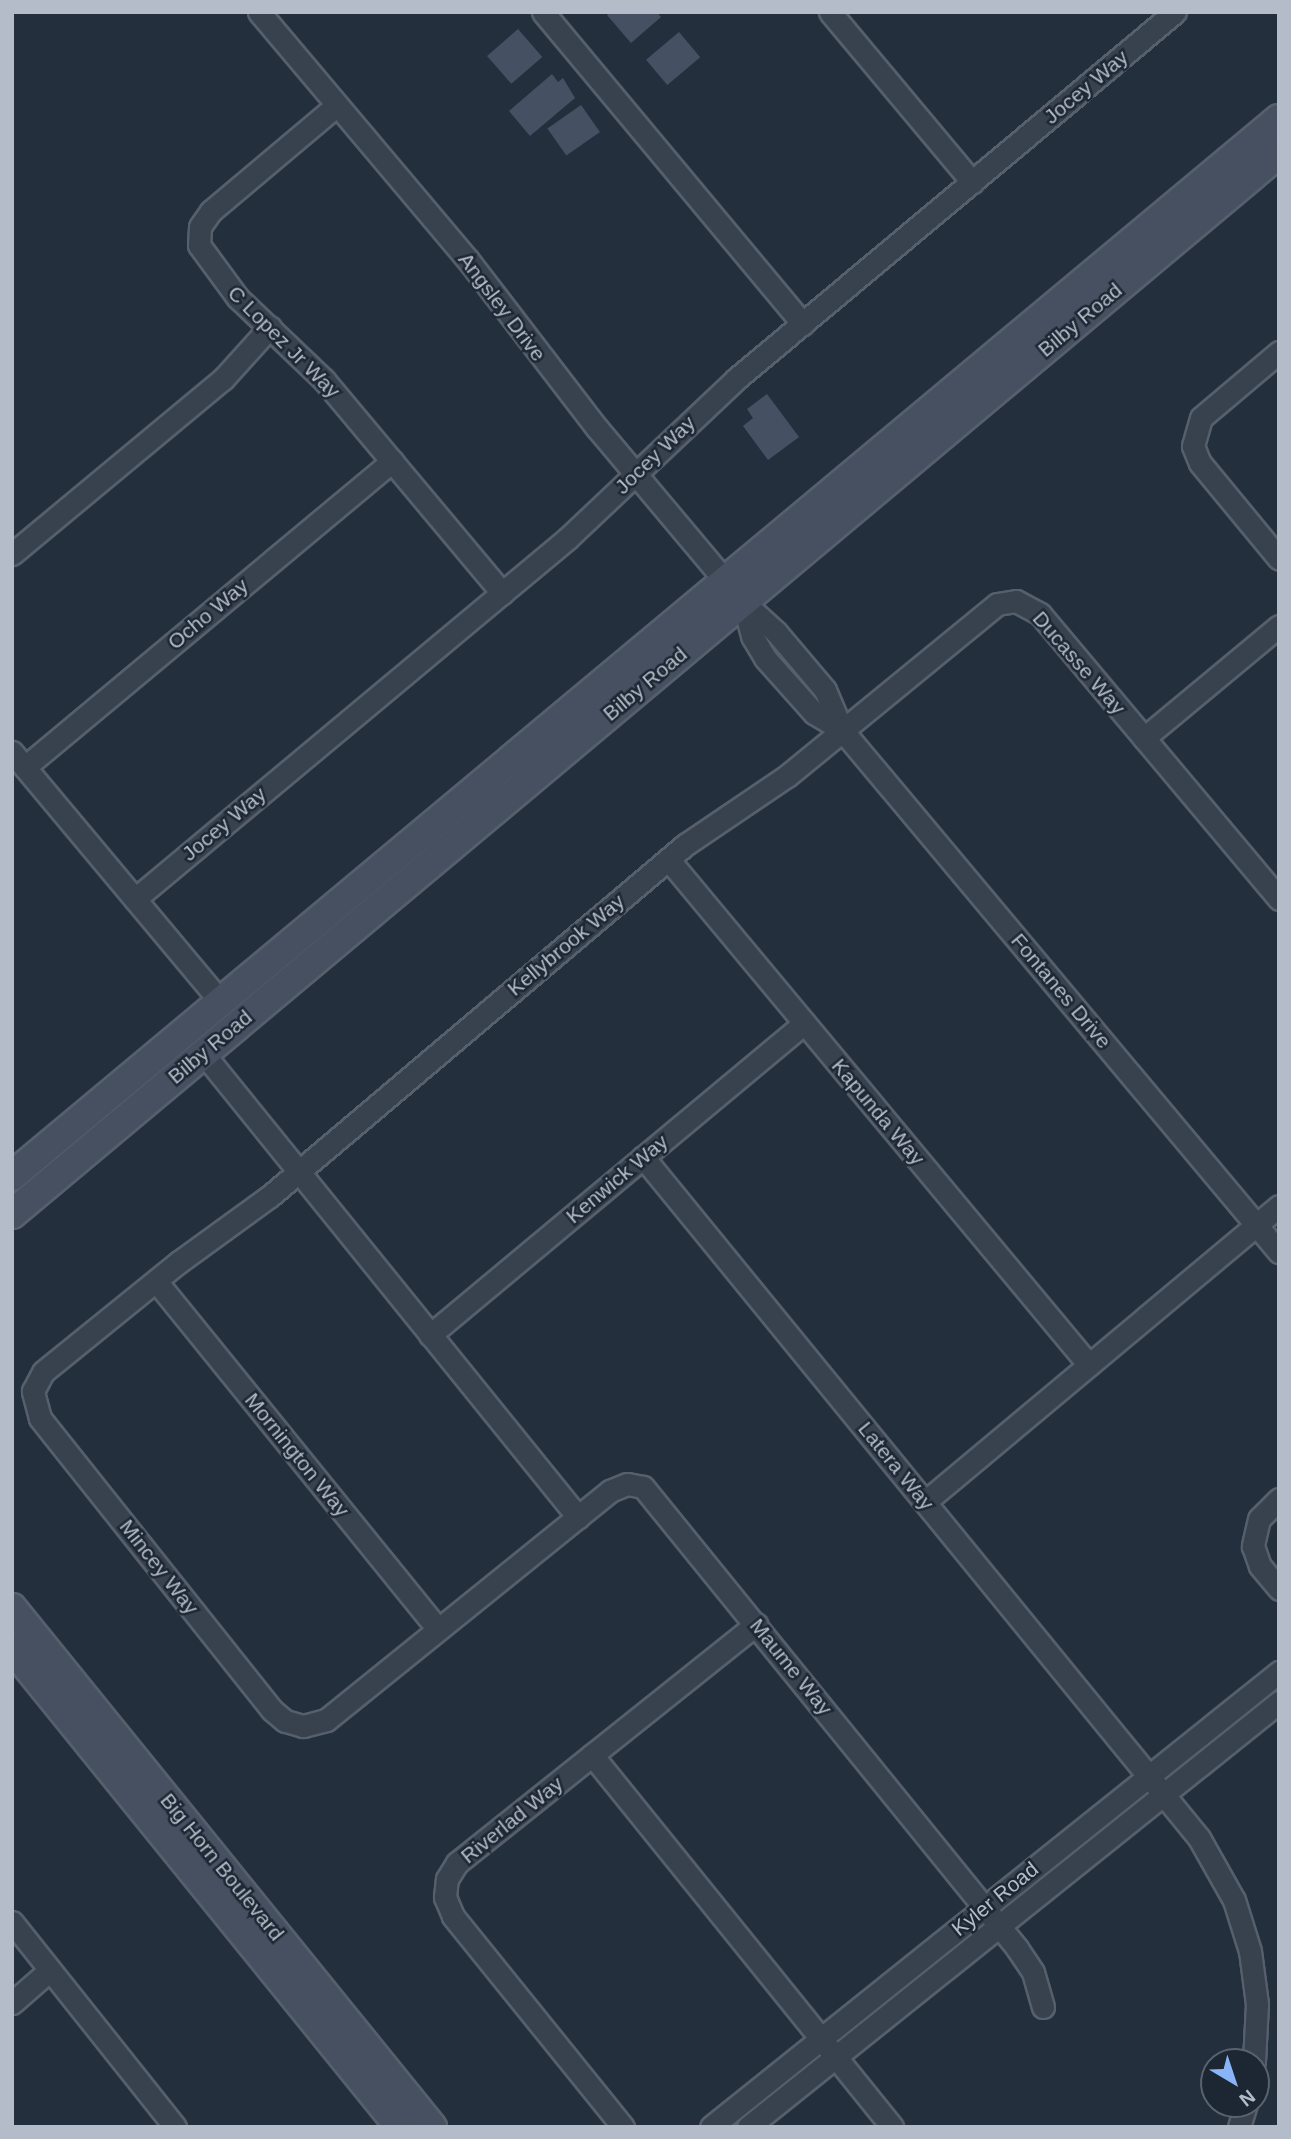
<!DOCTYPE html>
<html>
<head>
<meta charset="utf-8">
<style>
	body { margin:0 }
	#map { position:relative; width:1291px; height:2139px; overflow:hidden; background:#242f3e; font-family:Arial,sans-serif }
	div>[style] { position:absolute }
	.building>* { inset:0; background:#455162; transform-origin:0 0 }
	.roads { filter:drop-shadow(2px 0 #565f6c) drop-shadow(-2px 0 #565f6c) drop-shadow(0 2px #565f6c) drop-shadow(0 -2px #565f6c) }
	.minor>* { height:21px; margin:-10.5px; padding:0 10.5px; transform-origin:10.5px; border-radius:10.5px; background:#38414e }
	.secondary>* { height:28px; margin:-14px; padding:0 14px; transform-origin:14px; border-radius:14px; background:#465061 }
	span { translate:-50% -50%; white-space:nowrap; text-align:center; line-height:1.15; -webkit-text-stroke:5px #1d2633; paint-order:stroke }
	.street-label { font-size:21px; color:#b4bcc9 }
	.frame { position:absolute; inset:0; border:14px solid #b4bcc9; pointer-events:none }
	.north { position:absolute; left:1200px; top:2048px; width:70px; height:70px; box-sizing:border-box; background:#1d2633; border:2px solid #59626f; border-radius:50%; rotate:141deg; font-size:19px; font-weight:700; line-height:28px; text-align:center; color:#b4bcc9 }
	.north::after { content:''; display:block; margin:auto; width:24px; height:32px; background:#8ab4f8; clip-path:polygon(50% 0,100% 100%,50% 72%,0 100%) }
</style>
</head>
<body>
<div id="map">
	<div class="building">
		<i style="clip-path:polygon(611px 12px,657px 12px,661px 17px,631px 43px,607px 15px)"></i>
		<i style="left:518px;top:29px;width:37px;height:41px;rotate:49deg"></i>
		<i style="left:679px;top:32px;width:33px;height:43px;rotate:50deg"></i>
		<i style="clip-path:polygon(552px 74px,558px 82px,563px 78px,575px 98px,530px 136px,509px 111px)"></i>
		<i style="left:581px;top:105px;width:33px;height:41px;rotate:55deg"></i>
		<i style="clip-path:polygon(767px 394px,799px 437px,768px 460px,743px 426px,753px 418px,747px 409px)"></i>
	</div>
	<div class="roads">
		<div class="minor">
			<i style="left:259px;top:12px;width:324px;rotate:49.9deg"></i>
			<i style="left:468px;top:260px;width:212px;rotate:52.5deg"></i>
			<i style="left:597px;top:428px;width:227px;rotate:50deg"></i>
			<i style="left:743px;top:602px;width:45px;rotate:42.3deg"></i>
			<i style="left:776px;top:632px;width:76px;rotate:49.8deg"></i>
			<i style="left:825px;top:690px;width:43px;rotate:67deg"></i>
			<i style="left:842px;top:730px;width:681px;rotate:50.07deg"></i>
			<i style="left:543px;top:12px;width:406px;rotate:50.2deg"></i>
			<i style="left:830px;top:12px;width:222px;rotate:50.1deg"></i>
			<i style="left:337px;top:105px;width:165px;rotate:139.9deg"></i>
			<i style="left:211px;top:211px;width:19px;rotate:125deg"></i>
			<i style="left:200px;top:227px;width:18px;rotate:93deg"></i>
			<i style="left:199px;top:245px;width:66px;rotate:53.7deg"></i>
			<i style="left:238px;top:298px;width:119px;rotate:43.6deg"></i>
			<i style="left:324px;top:380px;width:278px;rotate:50.1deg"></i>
			<i style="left:1279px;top:352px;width:102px;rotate:139.8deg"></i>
			<i style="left:1201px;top:418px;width:29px;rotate:106deg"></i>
			<i style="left:1193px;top:446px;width:18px;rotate:68deg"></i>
			<i style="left:1200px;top:463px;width:124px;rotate:50.5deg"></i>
			<i style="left:12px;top:554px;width:274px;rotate:-39.7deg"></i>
			<i style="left:223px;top:379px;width:70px;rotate:-47.9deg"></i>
			<i style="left:743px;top:602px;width:35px;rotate:75deg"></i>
			<i style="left:752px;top:636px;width:26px;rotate:59deg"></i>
			<i style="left:765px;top:658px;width:74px;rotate:48.3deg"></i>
			<i style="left:814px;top:713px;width:33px;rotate:31deg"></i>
			<i style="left:1144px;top:738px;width:175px;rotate:-39.7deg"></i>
			<i style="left:12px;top:752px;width:326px;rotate:50.1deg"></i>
			<i style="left:25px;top:767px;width:478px;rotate:-39.8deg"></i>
			<i style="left:668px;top:859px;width:658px;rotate:50.24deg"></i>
			<i style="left:135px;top:899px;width:564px;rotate:-39.82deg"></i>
			<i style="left:568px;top:538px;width:231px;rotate:-43.4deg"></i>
			<i style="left:736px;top:379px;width:572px;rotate:-39.9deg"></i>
			<i style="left:203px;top:1053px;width:597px;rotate:51.06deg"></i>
			<i style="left:643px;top:1157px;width:879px;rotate:50.77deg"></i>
			<i style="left:1199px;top:1838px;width:71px;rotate:60.6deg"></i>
			<i style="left:1234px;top:1900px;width:53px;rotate:72.6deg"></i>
			<i style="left:1250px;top:1951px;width:53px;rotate:82.5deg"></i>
			<i style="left:1257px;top:2004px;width:58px;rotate:93deg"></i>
			<i style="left:156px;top:1281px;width:448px;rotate:51deg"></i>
			<i style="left:430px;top:1335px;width:487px;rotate:-39.8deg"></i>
			<i style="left:1279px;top:1499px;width:28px;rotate:135deg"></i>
			<i style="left:1259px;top:1519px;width:28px;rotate:103deg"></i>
			<i style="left:1253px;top:1546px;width:21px;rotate:71deg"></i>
			<i style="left:1260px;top:1566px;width:30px;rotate:50deg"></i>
			<i style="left:925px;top:1502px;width:461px;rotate:-39.9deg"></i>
			<i style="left:592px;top:1755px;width:478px;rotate:51.1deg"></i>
			<i style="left:12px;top:1922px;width:262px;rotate:51.5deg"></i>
			<i style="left:12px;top:2003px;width:50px;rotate:-41deg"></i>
			<i style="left:1043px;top:2007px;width:36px;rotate:-106deg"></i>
			<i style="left:1033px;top:1972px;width:29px;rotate:-124deg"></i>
			<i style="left:1017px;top:1948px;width:594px;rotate:-129.05deg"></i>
			<i style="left:643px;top:1487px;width:16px;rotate:-169deg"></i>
			<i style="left:627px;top:1484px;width:18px;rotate:158deg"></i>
			<i style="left:610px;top:1491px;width:365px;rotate:141.1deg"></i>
			<i style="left:326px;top:1720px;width:24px;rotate:165deg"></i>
			<i style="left:303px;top:1726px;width:19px;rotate:-164deg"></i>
			<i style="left:285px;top:1721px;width:17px;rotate:-140deg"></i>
			<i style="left:272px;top:1710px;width:373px;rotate:-128.5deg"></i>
			<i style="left:40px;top:1418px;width:28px;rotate:-105deg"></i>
			<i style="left:33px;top:1391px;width:21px;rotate:-62deg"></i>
			<i style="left:43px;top:1372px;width:175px;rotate:-39deg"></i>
			<i style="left:179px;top:1262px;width:112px;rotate:-36deg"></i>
			<i style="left:270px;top:1196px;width:544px;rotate:-40.22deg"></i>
			<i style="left:685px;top:845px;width:123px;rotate:-34.1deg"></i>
			<i style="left:787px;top:776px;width:271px;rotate:-39.3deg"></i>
			<i style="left:997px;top:604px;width:19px;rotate:-9deg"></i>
			<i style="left:1016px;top:601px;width:27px;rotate:28deg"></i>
			<i style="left:1040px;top:614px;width:372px;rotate:50deg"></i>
			<i style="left:623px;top:2127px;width:271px;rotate:-128.9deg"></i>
			<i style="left:453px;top:1916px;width:21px;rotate:-113deg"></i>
			<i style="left:445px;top:1897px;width:18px;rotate:-84deg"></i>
			<i style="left:447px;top:1879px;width:19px;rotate:-58deg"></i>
			<i style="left:457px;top:1863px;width:383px;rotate:-38.6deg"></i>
			<i style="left:711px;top:2127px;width:728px;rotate:-38.7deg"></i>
			<i style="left:748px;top:2127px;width:680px;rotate:-38.67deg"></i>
			<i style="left:1239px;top:2127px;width:24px;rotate:-73deg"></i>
		</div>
		<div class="secondary">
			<i style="left:12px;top:1176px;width:1650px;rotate:-39.84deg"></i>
			<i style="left:12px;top:1214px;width:1653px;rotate:-39.94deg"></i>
			<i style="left:12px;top:1608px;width:668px;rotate:51.02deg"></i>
			<i style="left:12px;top:1648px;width:616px;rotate:50.99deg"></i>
		</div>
	</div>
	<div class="street-label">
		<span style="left:1086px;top:87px;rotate:-40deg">Jocey Way</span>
		<span style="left:502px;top:307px;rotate:53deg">Angsley Drive</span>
		<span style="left:1080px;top:320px;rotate:-40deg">Bilby Road</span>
		<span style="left:284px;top:342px;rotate:45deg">C Lopez Jr Way</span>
		<span style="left:655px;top:455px;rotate:-44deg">Jocey Way</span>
		<span style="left:208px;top:614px;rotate:-40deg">Ocho Way</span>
		<span style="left:1079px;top:663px;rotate:49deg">Ducasse Way</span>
		<span style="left:645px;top:684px;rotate:-40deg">Bilby Road</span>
		<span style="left:224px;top:824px;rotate:-40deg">Jocey Way</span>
		<span style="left:566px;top:945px;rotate:-40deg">Kellybrook Way</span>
		<span style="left:1061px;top:991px;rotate:50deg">Fontanes Drive</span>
		<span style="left:210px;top:1047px;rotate:-40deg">Bilby Road</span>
		<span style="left:878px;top:1112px;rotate:50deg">Kapunda Way</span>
		<span style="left:617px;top:1179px;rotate:-40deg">Kenwick Way</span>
		<span style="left:297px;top:1455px;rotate:51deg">Mornington Way</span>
		<span style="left:896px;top:1466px;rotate:51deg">Latera Way</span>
		<span style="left:159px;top:1567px;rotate:52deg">Mincey Way</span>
		<span style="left:791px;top:1667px;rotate:51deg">Maume Way</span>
		<span style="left:512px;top:1820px;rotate:-39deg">Riverlad Way</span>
		<span style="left:222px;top:1867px;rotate:51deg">Big Horn Boulevard</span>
		<span style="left:995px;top:1899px;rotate:-39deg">Kyler Road</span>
	</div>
	<div class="frame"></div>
	<div class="north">N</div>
</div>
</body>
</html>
